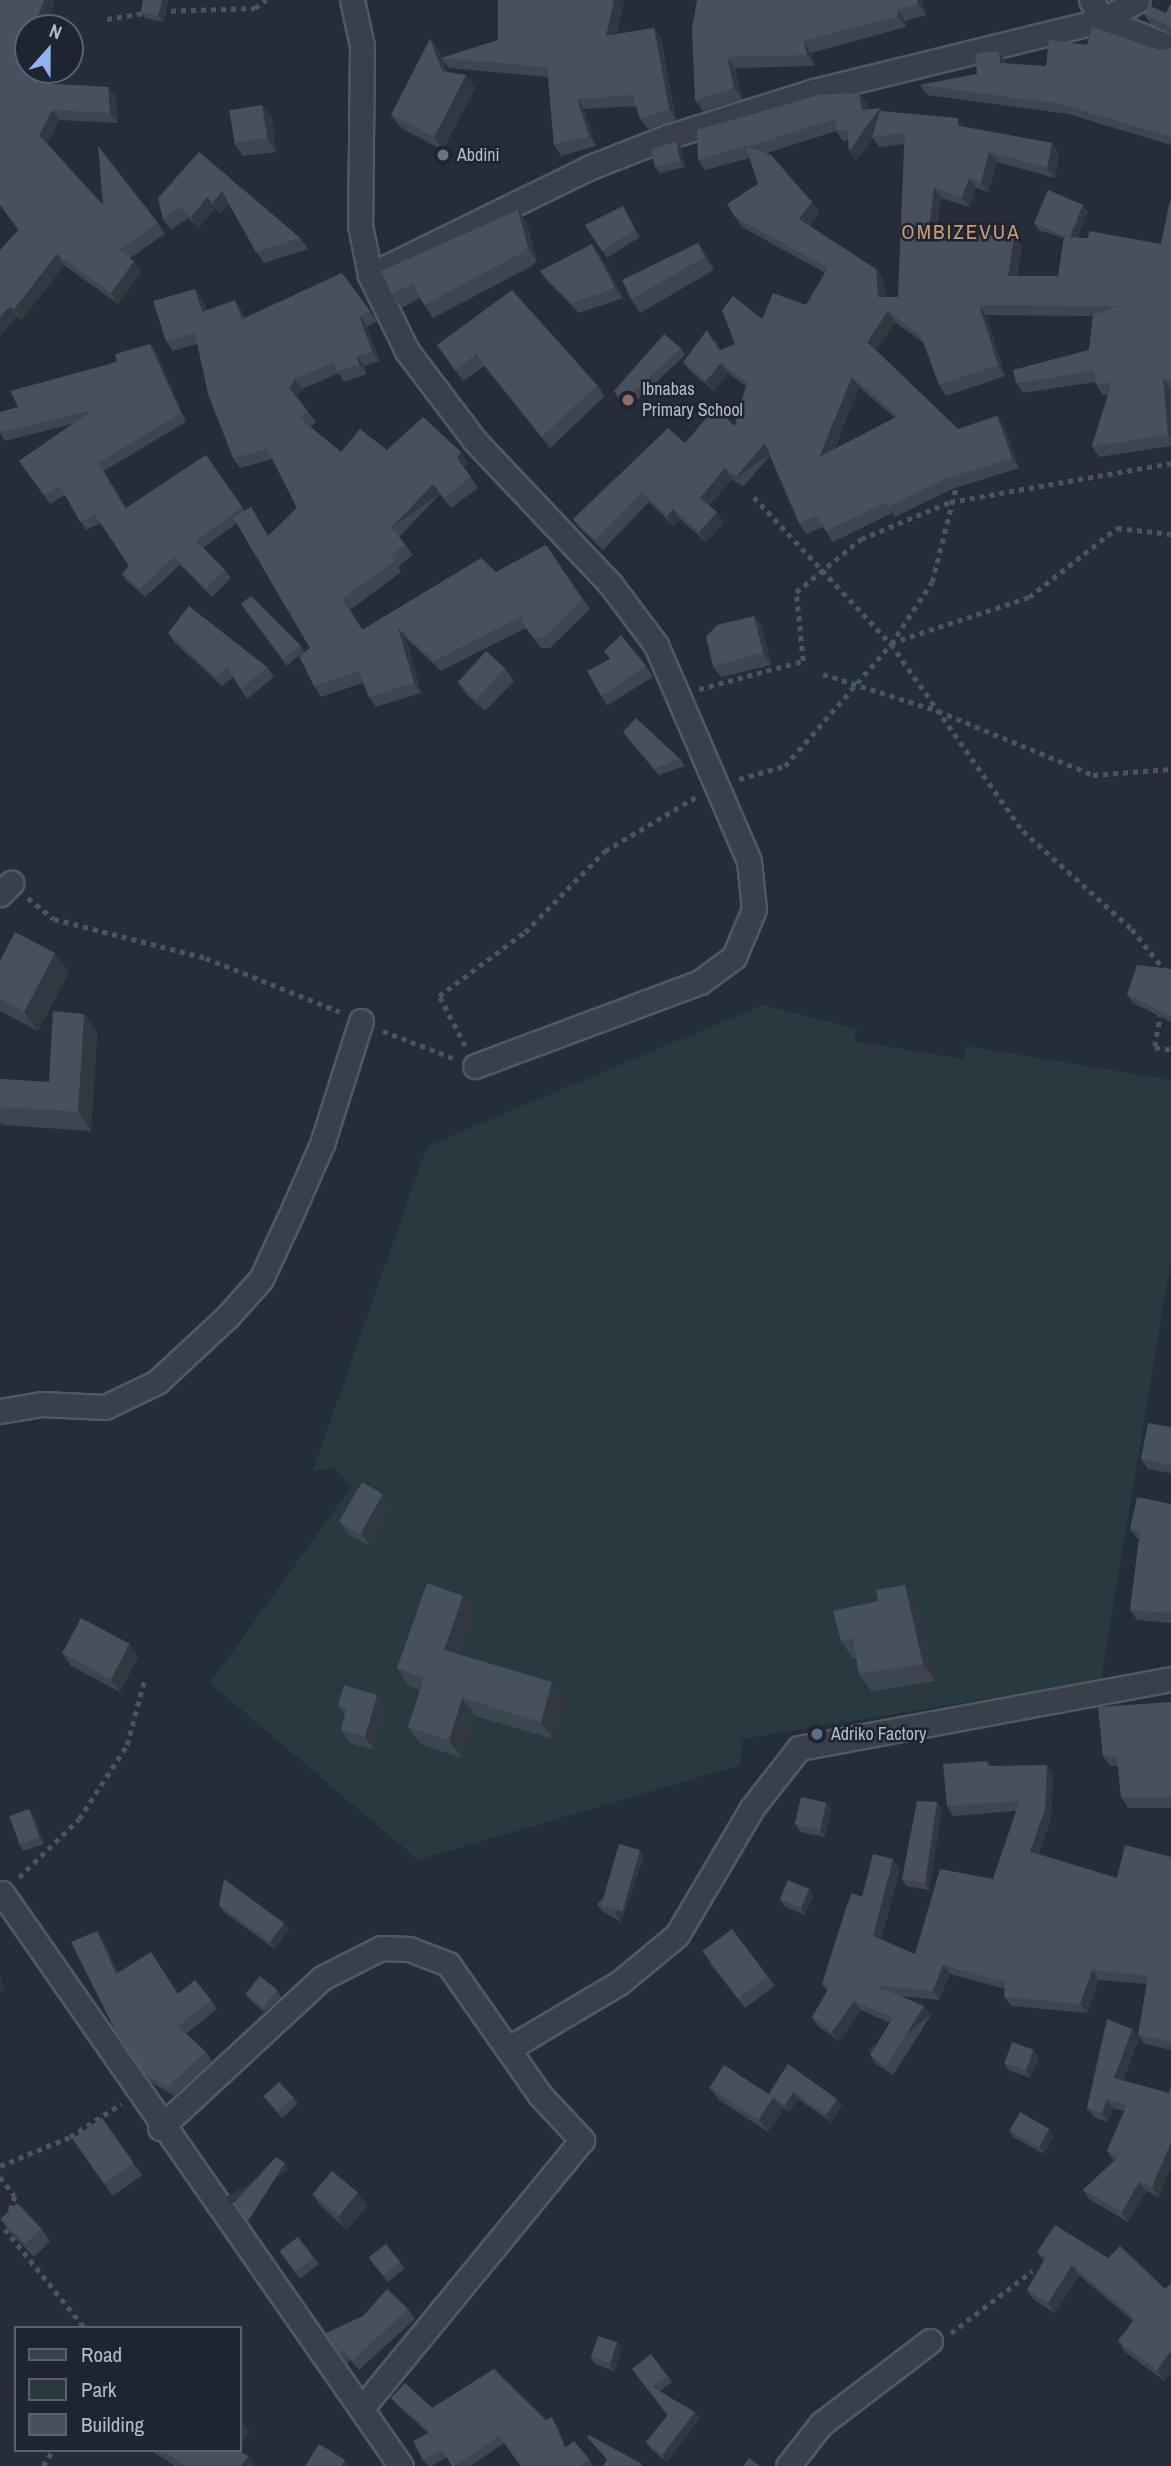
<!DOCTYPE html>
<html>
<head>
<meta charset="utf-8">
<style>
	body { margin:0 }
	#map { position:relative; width:1171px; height:2466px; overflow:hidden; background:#252d3b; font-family:"Archivo Narrow",sans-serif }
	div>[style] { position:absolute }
	.green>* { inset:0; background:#283a3d }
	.path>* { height:4.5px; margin-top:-2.25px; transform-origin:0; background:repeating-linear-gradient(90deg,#47575b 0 5px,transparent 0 10px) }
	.roads { filter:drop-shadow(2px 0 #515863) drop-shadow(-2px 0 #515863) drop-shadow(0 2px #515863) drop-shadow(0 -2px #515863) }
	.street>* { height:23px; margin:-11.5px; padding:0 11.5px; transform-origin:11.5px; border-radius:11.5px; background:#39404b }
	.wall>* { inset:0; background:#3d4551; transform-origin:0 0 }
	.shaded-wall>* { inset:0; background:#323842; transform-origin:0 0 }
	.building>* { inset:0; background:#47505e; transform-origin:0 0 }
	.dots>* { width:19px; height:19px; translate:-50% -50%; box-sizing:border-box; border:4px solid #1e2530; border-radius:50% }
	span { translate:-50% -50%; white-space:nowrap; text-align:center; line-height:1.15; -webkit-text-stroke:5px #1e2530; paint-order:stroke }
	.poi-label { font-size:18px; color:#b4bbc6 }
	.left { translate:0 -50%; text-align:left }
	.quarter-label { font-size:21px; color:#cb996b; letter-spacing:2px }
	.legend { position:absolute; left:14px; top:2326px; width:228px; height:126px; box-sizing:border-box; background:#1e2530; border:2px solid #5a616c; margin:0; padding:9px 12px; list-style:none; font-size:21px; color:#b4bbc6 }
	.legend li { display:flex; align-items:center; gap:14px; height:35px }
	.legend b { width:35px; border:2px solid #5a616c }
	.north { position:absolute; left:14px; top:14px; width:70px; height:70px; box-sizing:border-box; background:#1e2530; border:2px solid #5a616c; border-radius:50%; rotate:21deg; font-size:19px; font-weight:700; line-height:28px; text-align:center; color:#b4bbc6 }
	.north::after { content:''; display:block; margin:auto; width:24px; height:32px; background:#91b1ef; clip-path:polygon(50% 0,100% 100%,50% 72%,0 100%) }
</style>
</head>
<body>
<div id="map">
	<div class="green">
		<i style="clip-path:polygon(763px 1005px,857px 1029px,853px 1041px,964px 1059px,967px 1046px,1171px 1080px,1171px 1261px,1101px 1680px,743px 1739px,740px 1765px,418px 1860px,210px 1683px,352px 1486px,334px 1468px,313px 1471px,427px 1146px)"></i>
	</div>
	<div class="path">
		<i style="left:161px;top:11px;width:94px;rotate:-1.8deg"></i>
		<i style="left:255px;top:8px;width:14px;rotate:-36deg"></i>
		<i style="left:107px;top:19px;width:39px;rotate:-9deg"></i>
		<i style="left:754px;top:497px;width:201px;rotate:47deg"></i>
		<i style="left:891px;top:644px;width:229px;rotate:54.8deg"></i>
		<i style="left:1023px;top:831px;width:147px;rotate:42deg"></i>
		<i style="left:1132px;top:929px;width:55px;rotate:51.7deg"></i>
		<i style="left:891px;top:643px;width:145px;rotate:-18.4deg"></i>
		<i style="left:1029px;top:597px;width:112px;rotate:-38.1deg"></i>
		<i style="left:1117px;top:528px;width:54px;rotate:6.3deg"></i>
		<i style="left:823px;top:674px;width:121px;rotate:17.8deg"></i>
		<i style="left:938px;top:711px;width:168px;rotate:22.4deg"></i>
		<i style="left:1093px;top:775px;width:78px;rotate:-4.4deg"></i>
		<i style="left:699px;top:689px;width:108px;rotate:-15.1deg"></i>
		<i style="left:803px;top:661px;width:69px;rotate:-95.8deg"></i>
		<i style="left:796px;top:592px;width:84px;rotate:-39.2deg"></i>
		<i style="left:861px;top:539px;width:96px;rotate:-22.6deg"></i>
		<i style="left:950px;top:502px;width:224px;rotate:-10deg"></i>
		<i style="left:739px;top:779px;width:48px;rotate:-15.8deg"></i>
		<i style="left:785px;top:766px;width:162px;rotate:-49deg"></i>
		<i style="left:891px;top:644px;width:74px;rotate:-56.5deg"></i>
		<i style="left:932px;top:582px;width:102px;rotate:-75.8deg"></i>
		<i style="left:28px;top:898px;width:33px;rotate:39deg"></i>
		<i style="left:54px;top:919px;width:157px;rotate:14.4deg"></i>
		<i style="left:206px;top:958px;width:144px;rotate:21.9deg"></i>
		<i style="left:1161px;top:1012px;width:36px;rotate:100deg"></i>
		<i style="left:1155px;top:1047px;width:16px;rotate:11deg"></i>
		<i style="left:383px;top:1031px;width:75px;rotate:21.1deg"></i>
		<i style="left:465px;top:1046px;width:56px;rotate:-117.5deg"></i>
		<i style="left:439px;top:996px;width:107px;rotate:-36.7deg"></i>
		<i style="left:525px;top:932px;width:114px;rotate:-45.4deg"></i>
		<i style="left:605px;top:851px;width:106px;rotate:-30.7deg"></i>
		<i style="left:19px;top:1877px;width:83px;rotate:-44deg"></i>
		<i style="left:79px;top:1819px;width:88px;rotate:-57deg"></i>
		<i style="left:127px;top:1745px;width:69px;rotate:-75deg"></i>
		<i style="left:0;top:2166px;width:76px;rotate:-22.5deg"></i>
		<i style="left:70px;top:2137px;width:61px;rotate:-32.9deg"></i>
		<i style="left:0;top:2177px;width:24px;rotate:52deg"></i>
		<i style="left:15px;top:2196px;width:17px;rotate:107deg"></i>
		<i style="left:8px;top:2220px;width:9px;rotate:108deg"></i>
		<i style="left:5px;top:2229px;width:127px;rotate:51.1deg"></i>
		<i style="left:951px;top:2333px;width:102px;rotate:-37.4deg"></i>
		<i style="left:43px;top:2466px;width:19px;rotate:-58deg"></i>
	</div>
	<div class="roads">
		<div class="street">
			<i style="left:352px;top:0;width:47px;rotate:77.7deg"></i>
			<i style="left:362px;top:46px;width:179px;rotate:90.6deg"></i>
			<i style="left:360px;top:225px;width:51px;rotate:78.7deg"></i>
			<i style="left:370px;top:275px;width:85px;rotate:64deg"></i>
			<i style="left:407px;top:351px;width:113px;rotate:52.9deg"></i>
			<i style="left:475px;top:441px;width:198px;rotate:46.6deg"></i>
			<i style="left:611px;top:585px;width:75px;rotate:53.1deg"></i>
			<i style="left:656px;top:645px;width:235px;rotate:66.7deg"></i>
			<i style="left:749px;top:861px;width:48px;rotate:84.1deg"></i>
			<i style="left:754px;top:909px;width:52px;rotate:112.6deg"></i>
			<i style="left:734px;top:957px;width:42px;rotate:143.7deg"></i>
			<i style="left:700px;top:982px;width:240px;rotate:159.5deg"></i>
			<i style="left:1091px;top:0;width:23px;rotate:59deg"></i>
			<i style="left:1103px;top:20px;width:73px;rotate:21.7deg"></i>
			<i style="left:370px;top:275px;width:243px;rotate:-26.1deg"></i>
			<i style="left:588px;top:168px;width:85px;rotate:-21.4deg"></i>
			<i style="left:667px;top:137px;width:154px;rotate:-17.4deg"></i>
			<i style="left:814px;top:91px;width:298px;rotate:-13.8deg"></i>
			<i style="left:1103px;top:20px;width:40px;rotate:-29.7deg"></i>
			<i style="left:0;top:894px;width:16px;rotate:-45deg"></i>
			<i style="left:0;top:1411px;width:43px;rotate:-9.5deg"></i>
			<i style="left:42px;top:1404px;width:63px;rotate:2.7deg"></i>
			<i style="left:105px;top:1407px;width:58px;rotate:-25.7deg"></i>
			<i style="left:157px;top:1382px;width:96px;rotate:-42.9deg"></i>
			<i style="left:227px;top:1317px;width:51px;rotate:-48.2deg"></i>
			<i style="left:261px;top:1279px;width:76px;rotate:-65.1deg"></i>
			<i style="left:293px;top:1210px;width:72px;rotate:-66.3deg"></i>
			<i style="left:322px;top:1144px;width:129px;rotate:-72.4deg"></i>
			<i style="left:2px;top:1893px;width:698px;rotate:55.15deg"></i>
			<i style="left:511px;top:2047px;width:126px;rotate:-30.7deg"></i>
			<i style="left:619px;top:1983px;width:75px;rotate:-39.6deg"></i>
			<i style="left:677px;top:1935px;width:147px;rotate:-59.4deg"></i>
			<i style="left:752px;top:1808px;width:76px;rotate:-51.9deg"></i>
			<i style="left:799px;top:1748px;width:378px;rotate:-10.5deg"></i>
			<i style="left:160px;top:2128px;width:221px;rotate:-42.8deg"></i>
			<i style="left:322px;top:1978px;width:66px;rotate:-27deg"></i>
			<i style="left:381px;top:1948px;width:28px;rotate:2deg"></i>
			<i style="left:409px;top:1949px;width:42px;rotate:21deg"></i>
			<i style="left:448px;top:1964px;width:160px;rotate:54.9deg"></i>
			<i style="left:540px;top:2095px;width:62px;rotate:47deg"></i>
			<i style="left:582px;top:2140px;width:343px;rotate:129.4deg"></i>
			<i style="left:788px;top:2466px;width:53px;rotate:-51.8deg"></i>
			<i style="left:821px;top:2424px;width:137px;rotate:-37.3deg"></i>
		</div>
	</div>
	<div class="wall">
		<i style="clip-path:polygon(0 0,55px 0,45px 28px,28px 28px,28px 70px,52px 70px,55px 74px,50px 84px,108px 87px,116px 97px,118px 123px,59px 120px,47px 144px,103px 205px,158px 223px,165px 234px,130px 258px,141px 272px,118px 304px,64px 265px,22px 320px,17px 316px,0 336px,18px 230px,0 205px)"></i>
		<i style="clip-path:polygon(143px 0,168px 0,163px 22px,145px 18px,141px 12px)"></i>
		<i style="clip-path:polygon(624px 0,616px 34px,654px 28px,661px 38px,676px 120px,648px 129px,640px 119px,637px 106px,584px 109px,596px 146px,561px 156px,554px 145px,548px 77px,449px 68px,442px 59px,447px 72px,475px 88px,443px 150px,401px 128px,391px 115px,430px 39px,440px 52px,442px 58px)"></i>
		<i style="clip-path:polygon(697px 0,922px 0,926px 15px,905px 21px,906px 27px,811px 53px,815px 66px,735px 68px,742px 99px,703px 111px,695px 100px)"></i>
		<i style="clip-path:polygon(1171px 3px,1171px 34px,1151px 24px,1144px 14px,1166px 13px)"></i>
		<i style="clip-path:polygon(1087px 45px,1159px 50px,1171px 48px,1171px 145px,1068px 114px,927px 95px,920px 85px,977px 74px,1007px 63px,1007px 64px,1046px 66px)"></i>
		<i style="clip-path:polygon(evenodd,867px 103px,868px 109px,882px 111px,1052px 143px,1059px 154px,1055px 178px,997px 162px,988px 192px,976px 188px,969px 207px,941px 198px,936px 234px,1014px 236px,1022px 246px,1017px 276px,1058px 276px,1064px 238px,1038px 230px,1034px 223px,1088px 211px,1077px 238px,1161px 244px,1171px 201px,1171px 446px,1099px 457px,1092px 446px,1108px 394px,1103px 395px,1096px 384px,1095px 382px,1023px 393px,1016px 383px,1089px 350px,1093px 316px,986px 315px,1005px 376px,946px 396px,939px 385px,924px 343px,895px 322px,876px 350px,958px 429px,997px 416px,1004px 426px,1019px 468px,952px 489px,895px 517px,892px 513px,833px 542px,823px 527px,806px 534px,799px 523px,770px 456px,743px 487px,732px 479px,709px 506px,717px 512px,724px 523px,706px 542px,680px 519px,674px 526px,649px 502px,603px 550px,581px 529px,573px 519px,685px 443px,735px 426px,746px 386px,728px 373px,714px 391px,691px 372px,683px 362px,715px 340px,720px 350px,735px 344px,762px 319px,806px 305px,825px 273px,742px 227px,727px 204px,758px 184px,750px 158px,705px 170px,698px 160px,867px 103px,836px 131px,843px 141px,848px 140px,856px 161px,873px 138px,879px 147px,904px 144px,898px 297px,885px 297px,883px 279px,876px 269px,809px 226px,819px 213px,812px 202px,767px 153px,836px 131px,867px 103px,859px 387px,895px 418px,834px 450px,859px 387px)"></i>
		<i style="clip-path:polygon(262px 105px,272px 118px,276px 152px,243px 156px,234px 143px)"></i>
		<i style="clip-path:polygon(681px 147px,685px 167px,660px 173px,655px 167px)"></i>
		<i style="clip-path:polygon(199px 152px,300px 238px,308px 249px,264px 263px,256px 252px,229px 204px,221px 213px,215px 208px,199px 228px,188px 218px,171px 230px,163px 219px)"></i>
		<i style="clip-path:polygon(627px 213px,640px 237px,607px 258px,585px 225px)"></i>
		<i style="clip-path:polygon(527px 223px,537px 261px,530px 267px,433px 318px,420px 298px,402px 308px,392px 295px)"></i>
		<i style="clip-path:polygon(698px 243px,707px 256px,714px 270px,640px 313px,631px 299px)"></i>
		<i style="clip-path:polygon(600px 255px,623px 298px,579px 313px,548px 282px,540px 271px)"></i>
		<i style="clip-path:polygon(342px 273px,377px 321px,367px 327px,379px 361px,364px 366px,367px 374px,344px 382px,339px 373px,302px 389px,297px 397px,316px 422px,310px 427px,341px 452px,387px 450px,468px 462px,464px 468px,478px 488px,451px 508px,440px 494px,399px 537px,413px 555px,398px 567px,401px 572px,350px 610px,363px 630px,496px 572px,546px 545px,590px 609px,550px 648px,541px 648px,526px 628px,441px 671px,406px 638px,421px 693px,376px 707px,369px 697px,363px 683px,321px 697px,314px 686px,310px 648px,237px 523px,203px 548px,225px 570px,231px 578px,212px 597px,180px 565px,145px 597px,128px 582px,122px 574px,129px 566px,101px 523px,86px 530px,65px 495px,50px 504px,19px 461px,72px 424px,5px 441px,0 433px,0 412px,18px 407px,156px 352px,186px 422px,104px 471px,126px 508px,206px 455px,245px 511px,251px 507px,268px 536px,297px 508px,273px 459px,240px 468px,233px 458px,197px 344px,173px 351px,166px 341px,202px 299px,206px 310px,242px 311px,245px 318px)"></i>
		<i style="clip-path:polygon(437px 345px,597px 385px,605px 396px,550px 448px,484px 366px,463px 381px)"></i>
		<i style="clip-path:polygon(681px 348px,685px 355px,629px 408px,618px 398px,614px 391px)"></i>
		<i style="clip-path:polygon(241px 604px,300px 645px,304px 651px,287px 666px)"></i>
		<i style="clip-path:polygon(754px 616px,762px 627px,771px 665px,721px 677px,713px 666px)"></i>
		<i style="clip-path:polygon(168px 633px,267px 667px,274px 677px,247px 699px,233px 677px,222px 686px,175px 643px)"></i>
		<i style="left:646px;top:666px;width:13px;height:54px;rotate:58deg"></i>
		<i style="clip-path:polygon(505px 668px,514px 681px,485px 711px,466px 694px,457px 681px)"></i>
		<i style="clip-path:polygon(623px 732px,680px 759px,685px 766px,659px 775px)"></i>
		<i style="clip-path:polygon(55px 953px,69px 972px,38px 1031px,0 1011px,0 961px)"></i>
		<i style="clip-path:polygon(1171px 969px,1171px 1022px,1133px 1003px,1127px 994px)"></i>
		<i style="clip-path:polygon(84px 1014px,97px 1033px,91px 1131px,2px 1125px,0 1123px,0 1079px,49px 1082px)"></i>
		<i style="clip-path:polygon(1171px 1427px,1171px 1473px,1148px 1469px,1141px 1459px)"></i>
		<i style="clip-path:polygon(383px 1494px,392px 1507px,370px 1546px,349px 1535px,340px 1522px)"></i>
		<i style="clip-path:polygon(1171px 1504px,1171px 1623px,1137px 1620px,1130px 1610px,1139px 1539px,1137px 1538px,1130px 1529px)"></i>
		<i style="clip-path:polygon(463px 1596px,475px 1614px,460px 1655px,565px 1700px,553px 1739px,475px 1716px,461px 1758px,421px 1744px,408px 1727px,420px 1690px,409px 1686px,397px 1668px)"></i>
		<i style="clip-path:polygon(878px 1601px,917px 1603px,935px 1681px,872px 1692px,859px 1674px,856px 1658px,853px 1659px,841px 1641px)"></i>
		<i style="clip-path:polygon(62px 1653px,138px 1657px,120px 1692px,71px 1666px)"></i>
		<i style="clip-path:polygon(377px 1695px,386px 1708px,374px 1750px,350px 1743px,341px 1730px,345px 1716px,338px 1705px)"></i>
		<i style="clip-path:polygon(1171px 1702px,1171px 1808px,1128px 1808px,1121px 1797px,1118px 1766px,1110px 1766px,1103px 1756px)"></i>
		<i style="clip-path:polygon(987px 1761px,991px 1766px,1053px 1775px,1051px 1818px,1039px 1854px,1117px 1878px,1171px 1857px,1171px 2050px,1145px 2044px,1138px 2035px,1147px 1984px,1099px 1980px,1087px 2013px,1011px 2006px,1004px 1997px,1005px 1989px,950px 1974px,939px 2000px,901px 1996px,931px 2015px,893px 2075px,876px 2064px,870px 2055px,890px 2023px,861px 2010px,839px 2041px,818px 2026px,812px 2017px,827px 1991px,822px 1984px,862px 1897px,893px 1859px,900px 1869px,881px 1939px,915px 1954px,993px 1879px,1016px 1811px,953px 1816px,947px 1806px)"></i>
		<i style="clip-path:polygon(29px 1809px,34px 1816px,44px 1844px,23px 1851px,19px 1844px)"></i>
		<i style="clip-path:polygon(831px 1809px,825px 1837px,800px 1832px,796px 1825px)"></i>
		<i style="clip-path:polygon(942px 1809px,929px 1890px,906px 1886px,902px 1879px)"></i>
		<i style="clip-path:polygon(644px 1857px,621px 1922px,602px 1911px,597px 1904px)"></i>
		<i style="clip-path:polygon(813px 1896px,805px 1915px,784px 1906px,780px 1899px)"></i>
		<i style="clip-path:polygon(219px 1905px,284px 1923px,289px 1929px,275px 1949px,224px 1912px)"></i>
		<i style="clip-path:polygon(103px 1940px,118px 1973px,178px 1993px,211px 2000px,217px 2009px,186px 2034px,206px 2052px,212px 2061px,174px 2096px,151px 2082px,118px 2036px)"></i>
		<i style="clip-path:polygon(709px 1962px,768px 1976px,775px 1986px,745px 2008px)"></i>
		<i style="clip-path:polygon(277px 1990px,281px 1997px,264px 2012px,250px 2000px,245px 1993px)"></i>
		<i style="clip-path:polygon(1132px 2029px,1139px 2038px,1123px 2081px,1169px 2093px,1159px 2197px,1146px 2191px,1128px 2222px,1089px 2199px,1083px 2190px,1114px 2161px,1107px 2151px,1124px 2111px,1113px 2108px,1108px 2122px,1094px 2117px,1087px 2108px)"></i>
		<i style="clip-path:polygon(1039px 2057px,1030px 2078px,1009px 2070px,1004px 2063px)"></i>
		<i style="clip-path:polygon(788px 2064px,842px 2105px,831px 2122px,798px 2099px,789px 2112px,779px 2105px,783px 2110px,768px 2132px,719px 2100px,709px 2087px,769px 2094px)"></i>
		<i style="clip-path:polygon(263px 2096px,293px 2097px,298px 2104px,282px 2118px)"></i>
		<i style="left:102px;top:2118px;width:70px;height:36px;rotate:55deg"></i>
		<i style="clip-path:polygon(1009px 2130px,1054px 2136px,1044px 2154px,1013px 2137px)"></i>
		<i style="clip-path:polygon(312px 2194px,367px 2206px,347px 2230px,322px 2207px)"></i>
		<i style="clip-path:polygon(1px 2219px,41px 2228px,50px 2241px,34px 2257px,10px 2232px)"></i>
		<i style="clip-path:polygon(280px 2252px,314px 2258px,319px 2264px,300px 2279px)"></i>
		<i style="clip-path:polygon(1037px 2252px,1108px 2258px,1165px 2381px,1125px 2352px,1118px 2341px,1133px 2321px,1079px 2275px,1055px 2313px,1034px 2300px,1027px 2290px,1044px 2261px)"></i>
		<i style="clip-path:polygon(369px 2258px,400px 2262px,405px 2268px,388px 2282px)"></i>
		<i style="clip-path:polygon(408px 2309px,415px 2319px,359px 2370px,350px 2360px,347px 2363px,326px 2333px)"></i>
		<i style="clip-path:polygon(617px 2342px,622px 2349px,614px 2371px,595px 2364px,590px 2357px)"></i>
		<i style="clip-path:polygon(651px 2354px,672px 2382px,660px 2391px,700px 2418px,667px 2462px,651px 2449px,646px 2442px,668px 2416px,632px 2369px)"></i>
		<i style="clip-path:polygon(391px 2398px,432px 2408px,546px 2420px,557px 2425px,566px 2447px,589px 2459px,593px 2466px,521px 2466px,504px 2443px,471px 2466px,452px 2466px,447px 2457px,432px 2466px,428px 2466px,423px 2460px,428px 2433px,397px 2405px)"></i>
		<i style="clip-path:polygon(150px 2450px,237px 2450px,248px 2456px,254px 2466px,175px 2466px)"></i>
	</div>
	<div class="shaded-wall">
		<i style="clip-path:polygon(44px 0,55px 0,45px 28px,33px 28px)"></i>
		<i style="clip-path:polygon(162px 0,168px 0,163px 22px,158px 16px)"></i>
		<i style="clip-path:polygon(614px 0,624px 0,614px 46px,606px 36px)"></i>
		<i style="clip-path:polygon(917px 0,922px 0,926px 15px,918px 4px)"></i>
		<i style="clip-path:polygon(897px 10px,905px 21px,906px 27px,898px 16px)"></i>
		<i style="clip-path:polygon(654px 28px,661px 38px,676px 120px,669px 109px)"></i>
		<i style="clip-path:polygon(430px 39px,440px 52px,452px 84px,442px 71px)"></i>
		<i style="clip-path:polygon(803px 41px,811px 53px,815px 66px,807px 55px)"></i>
		<i style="clip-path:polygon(28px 42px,28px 59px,24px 53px)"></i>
		<i style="clip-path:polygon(999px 52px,1007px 63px,1007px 73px,1000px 63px)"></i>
		<i style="clip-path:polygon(727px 57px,735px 68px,742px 99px,734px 88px)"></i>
		<i style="clip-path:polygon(44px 70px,52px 70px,55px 74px,46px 94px,38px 83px)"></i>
		<i style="clip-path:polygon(466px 75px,475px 88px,443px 150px,434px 137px)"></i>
		<i style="clip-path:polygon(108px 87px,116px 97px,118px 123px,110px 113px)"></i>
		<i style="clip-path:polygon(859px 93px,867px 103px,869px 120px,862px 110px)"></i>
		<i style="clip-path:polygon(577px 99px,584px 109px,596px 146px,589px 136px)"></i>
		<i style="clip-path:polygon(262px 105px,272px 118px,276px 152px,267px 138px)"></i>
		<i style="clip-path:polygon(880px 108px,887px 118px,872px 137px,873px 138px,856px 161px,849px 151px)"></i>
		<i style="clip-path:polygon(52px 110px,59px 120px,46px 145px,39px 135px)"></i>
		<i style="clip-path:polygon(958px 118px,965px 128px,958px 126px)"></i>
		<i style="clip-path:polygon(676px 141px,681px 147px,685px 167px,680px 160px)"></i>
		<i style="clip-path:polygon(1052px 143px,1059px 154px,1055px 178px,1047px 168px)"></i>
		<i style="clip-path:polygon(989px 152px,997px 162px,988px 192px,981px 182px)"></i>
		<i style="clip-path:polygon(969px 178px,976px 188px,969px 207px,962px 197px)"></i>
		<i style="clip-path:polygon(934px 188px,941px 198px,935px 244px,928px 234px)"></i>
		<i style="clip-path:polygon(222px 191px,230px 203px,221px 213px,213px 202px)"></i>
		<i style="clip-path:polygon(207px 197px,215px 208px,199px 228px,191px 217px)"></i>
		<i style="clip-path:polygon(812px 202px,819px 213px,807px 229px,799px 219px)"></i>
		<i style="clip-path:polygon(1083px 205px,1088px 211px,1075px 242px,1071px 235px)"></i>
		<i style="clip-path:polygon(623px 206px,627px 213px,640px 237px,635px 230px)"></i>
		<i style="clip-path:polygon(518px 210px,527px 223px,537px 261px,528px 247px)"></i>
		<i style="clip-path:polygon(1014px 236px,1022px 246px,1015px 286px,1008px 276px)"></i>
		<i style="clip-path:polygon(698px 243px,707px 256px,714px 270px,705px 257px)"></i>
		<i style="clip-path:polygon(592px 244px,600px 255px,623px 298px,615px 288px)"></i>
		<i style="clip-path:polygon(57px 254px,64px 265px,22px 320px,14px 309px)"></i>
		<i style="clip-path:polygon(134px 261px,141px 272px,118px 304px,111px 293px)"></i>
		<i style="clip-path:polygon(876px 269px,883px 279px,886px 307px,878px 297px)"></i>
		<i style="clip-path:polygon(195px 289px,202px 299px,209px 322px,202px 312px)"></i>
		<i style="clip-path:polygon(235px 300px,242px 311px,249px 329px,242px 319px)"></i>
		<i style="clip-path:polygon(979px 305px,986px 315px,1005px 376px,998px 365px)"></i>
		<i style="clip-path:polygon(10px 306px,17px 316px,0 336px,0 317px)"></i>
		<i style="clip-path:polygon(888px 311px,895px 322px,875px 352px,867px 342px)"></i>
		<i style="clip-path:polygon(359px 316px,367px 327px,379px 361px,372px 351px)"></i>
		<i style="clip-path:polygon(150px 344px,156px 352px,186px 422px,181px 413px)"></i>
		<i style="clip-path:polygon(357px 356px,364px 366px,367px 374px,359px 364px)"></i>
		<i style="clip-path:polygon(721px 363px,728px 373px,714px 391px,706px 381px)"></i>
		<i style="clip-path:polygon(852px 377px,859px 387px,826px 467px,819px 457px)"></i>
		<i style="clip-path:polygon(295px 379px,302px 389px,296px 398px,289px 388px)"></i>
		<i style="clip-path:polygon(1163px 379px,1170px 389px,1171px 439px,1168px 435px)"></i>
		<i style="clip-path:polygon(997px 416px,1004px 426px,1019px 468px,1012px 458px)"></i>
		<i style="left:765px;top:443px;width:12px;height:45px;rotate:55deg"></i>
		<i style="clip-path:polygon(461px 452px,468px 462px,464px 468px,457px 458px)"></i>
		<i style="clip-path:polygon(725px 468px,732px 479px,708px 508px,700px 498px)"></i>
		<i style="left:433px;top:484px;width:12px;height:61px;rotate:55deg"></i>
		<i style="clip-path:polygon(673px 509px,680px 519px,674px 526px,667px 516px)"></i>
		<i style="clip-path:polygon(717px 512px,724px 523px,706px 542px,699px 532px)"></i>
		<i style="clip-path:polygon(754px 616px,762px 627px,771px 665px,763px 653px)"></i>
		<i style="clip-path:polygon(398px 628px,406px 638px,421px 693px,414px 683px)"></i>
		<i style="clip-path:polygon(55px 953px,69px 972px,38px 1031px,24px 1012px)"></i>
		<i style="clip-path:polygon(84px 1014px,97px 1033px,91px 1131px,78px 1112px)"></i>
		<i style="clip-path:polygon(383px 1494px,392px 1507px,370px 1546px,361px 1533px)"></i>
		<i style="clip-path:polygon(905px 1585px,917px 1603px,935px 1681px,923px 1664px)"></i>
		<i style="clip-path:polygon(463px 1596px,475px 1614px,456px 1668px,444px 1650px)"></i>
		<i style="clip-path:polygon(129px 1644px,138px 1657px,120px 1692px,111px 1679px)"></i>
		<i style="clip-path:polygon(552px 1682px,565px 1700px,553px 1739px,541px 1722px)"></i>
		<i style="clip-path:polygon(377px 1695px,386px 1708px,374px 1750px,365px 1737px)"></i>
		<i style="clip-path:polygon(462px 1698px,475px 1716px,461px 1758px,449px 1740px)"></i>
		<i style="clip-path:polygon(1047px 1765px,1053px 1775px,1051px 1818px,1037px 1861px,1030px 1852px)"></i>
		<i style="clip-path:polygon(937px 1802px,942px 1809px,929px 1890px,925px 1883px)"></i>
		<i style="clip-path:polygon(826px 1803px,831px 1809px,825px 1837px,820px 1831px)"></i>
		<i style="clip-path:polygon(29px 1809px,34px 1816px,44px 1844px,39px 1837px)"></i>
		<i style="clip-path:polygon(640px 1850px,644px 1857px,621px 1922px,616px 1915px)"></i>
		<i style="clip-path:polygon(893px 1859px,900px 1869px,879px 1945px,873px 1936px)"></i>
		<i style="clip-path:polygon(809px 1889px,813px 1896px,805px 1915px,801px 1908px)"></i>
		<i style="clip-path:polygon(284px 1923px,289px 1929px,275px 1949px,270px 1942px)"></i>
		<i style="clip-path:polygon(97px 1931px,103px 1940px,122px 1983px,116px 1974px)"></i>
		<i style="clip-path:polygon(943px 1965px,950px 1974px,939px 2000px,933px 1991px)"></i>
		<i style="clip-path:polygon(1092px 1970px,1099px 1980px,1087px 2013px,1080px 2004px)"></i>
		<i style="clip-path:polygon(0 1972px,0 1973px,4px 1994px,0 1988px)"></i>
		<i style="clip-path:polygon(854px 2001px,861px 2010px,839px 2041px,832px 2032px)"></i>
		<i style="left:924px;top:2006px;width:11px;height:71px;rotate:52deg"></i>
		<i style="clip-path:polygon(1132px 2029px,1139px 2038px,1121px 2087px,1114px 2078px)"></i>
		<i style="clip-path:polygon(1034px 2050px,1039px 2057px,1030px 2078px,1026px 2071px)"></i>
		<i style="clip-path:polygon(794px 2092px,798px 2099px,789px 2112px,785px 2105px)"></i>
		<i style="clip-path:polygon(773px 2097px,783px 2110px,768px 2132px,759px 2119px)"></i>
		<i style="clip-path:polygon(837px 2099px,842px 2105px,831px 2122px,826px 2115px)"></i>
		<i style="clip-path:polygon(1107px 2099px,1113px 2108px,1108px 2122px,1102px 2113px)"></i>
		<i style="clip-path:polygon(1049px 2129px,1054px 2136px,1044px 2154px,1039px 2147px)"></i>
		<i style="clip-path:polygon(1171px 2142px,1171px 2167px,1159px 2197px,1152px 2187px)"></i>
		<i style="left:285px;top:2163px;width:8px;height:69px;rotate:60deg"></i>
		<i style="clip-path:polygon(1139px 2182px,1146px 2191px,1128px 2222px,1122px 2212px)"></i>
		<i style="clip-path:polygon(358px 2193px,367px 2206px,347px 2230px,338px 2217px)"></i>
		<i style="clip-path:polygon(1072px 2265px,1079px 2275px,1055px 2313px,1048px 2303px)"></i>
		<i style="clip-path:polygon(617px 2342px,622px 2349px,614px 2371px,610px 2364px)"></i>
		<i style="clip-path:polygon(1171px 2351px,1171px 2372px,1165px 2381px,1157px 2370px)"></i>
		<i style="clip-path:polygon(695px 2412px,700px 2418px,667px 2462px,662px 2455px)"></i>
		<i style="clip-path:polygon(552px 2417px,557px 2425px,570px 2456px,565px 2448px)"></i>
		<i style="clip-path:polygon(241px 2420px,250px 2432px,240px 2447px,240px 2422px)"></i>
		<i style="clip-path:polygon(248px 2456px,254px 2466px,241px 2466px)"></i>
		<i style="clip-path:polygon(345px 2460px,350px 2466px,342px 2466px)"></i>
	</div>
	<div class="building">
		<i style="clip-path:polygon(0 0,44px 0,33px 28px,28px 28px,28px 42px,24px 53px,28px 55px,28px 70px,44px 70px,38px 83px,108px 87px,110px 113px,52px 110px,39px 135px,103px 205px,98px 146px,158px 223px,119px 250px,134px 261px,111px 293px,57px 254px,14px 309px,10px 306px,0 317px,0 250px,19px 229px,0 205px,0 104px,2px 103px,0 102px)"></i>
		<i style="clip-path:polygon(143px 0,162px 0,158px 16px,141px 12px)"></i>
		<i style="clip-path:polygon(498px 0,614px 0,606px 36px,654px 28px,669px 109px,640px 119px,633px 95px,577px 99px,589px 136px,554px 145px,547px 67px,441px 58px,498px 40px)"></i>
		<i style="clip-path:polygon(697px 0,917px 0,918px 4px,897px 10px,898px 16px,803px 41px,807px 55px,727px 57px,734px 88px,695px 100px,692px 29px)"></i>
		<i style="clip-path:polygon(1171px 3px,1171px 27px,1144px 14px,1148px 5px,1166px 13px)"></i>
		<i style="clip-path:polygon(1092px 27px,1159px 50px,1171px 48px,1171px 137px,1061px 104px,920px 85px,977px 74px,975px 54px,982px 52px,999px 52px,1000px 63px,1046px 66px,1049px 40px,1087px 45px)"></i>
		<i style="clip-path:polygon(430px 39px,442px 71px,466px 75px,434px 137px,391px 115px)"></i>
		<i style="clip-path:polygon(evenodd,859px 93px,862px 110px,880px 108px,849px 151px,847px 129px,836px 131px,835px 119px,747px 147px,771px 155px,812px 202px,799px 219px,876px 269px,878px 297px,898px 297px,905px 133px,872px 137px,880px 111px,958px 118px,958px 126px,1052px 143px,1047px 168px,989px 152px,981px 182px,969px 178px,962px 197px,934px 188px,928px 234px,1014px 236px,1008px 276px,1058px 276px,1064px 237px,1088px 238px,1089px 231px,1161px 244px,1170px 200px,1171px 201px,1171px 380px,1163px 379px,1168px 435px,1092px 446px,1112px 383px,1096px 384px,1094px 371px,1016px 383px,1013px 370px,1089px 350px,1093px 315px,1119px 306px,979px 305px,998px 365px,939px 385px,921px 336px,888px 311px,867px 342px,958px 429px,997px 416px,1012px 458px,945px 479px,888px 507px,886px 502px,826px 531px,817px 516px,799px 523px,765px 443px,736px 477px,725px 468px,700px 498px,717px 512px,699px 532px,673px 509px,667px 516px,642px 492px,595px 540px,573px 519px,668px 428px,685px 443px,715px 408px,735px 426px,747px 382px,721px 363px,706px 381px,683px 362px,707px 330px,719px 351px,735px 344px,722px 310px,733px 296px,762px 319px,773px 293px,806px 305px,828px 268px,735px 217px,727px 204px,758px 184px,746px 146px,698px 160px,697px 130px,819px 95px,859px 93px,852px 377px,898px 416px,819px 457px,852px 377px)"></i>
		<i style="left:262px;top:105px;width:33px;height:33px;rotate:81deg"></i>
		<i style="clip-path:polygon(676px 141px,680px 160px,655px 167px,651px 150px)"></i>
		<i style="clip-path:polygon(199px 152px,300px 238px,256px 252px,222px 191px,213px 202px,207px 197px,191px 217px,180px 207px,163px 219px,158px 198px)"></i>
		<i style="left:1048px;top:190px;width:38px;height:36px;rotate:23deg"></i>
		<i style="clip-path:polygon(623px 206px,635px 230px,602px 251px,585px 225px)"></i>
		<i style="clip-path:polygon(518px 210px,528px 247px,520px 254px,424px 305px,413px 284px,392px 295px,381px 271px)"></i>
		<i style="clip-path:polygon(698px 243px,705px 257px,631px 299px,622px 280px)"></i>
		<i style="clip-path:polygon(592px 244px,615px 288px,571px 303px,540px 271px)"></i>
		<i style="clip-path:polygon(342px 273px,370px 311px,359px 316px,372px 351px,357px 356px,359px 364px,337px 371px,334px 362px,295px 379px,289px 388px,308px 412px,300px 418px,341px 452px,360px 429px,387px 450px,423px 417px,461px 452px,457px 458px,471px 477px,444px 498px,433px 484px,391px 528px,405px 544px,390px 557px,394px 561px,342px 599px,362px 630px,481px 558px,496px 572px,546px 545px,582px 599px,543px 638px,534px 638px,520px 620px,526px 614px,434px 661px,398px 628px,414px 683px,369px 697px,359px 671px,314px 686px,299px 656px,310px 648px,233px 517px,251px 507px,268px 536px,297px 508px,267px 449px,233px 458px,208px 394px,195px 333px,166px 341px,153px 301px,195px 289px,202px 312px,235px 300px,242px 319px)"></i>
		<i style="clip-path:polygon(512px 290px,597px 385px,542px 437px,476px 354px,455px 370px,437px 345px)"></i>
		<i style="clip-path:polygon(664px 334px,681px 348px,624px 401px,614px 391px)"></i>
		<i style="clip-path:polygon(150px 344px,181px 413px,98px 463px,125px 509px,206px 455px,242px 507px,196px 541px,225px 570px,206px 589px,174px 557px,140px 589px,122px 574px,129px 566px,95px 515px,80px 522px,60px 486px,44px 495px,19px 461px,93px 410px,0 432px,0 412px,18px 407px,10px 391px,117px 362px,115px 354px)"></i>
		<i style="clip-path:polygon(251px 596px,300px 645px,283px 659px,241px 604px)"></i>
		<i style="clip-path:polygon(189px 606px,267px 667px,241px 689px,227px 667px,216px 677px,168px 633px)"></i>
		<i style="clip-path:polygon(754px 616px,763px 653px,713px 666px,706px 637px,717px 625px)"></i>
		<i style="clip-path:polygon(621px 635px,646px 666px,601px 696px,587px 671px,610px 659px,604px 651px)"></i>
		<i style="left:486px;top:651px;width:25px;height:42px;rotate:42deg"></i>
		<i style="clip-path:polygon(636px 718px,680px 759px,654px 769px,623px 732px)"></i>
		<i style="clip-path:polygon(15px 932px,55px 953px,24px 1012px,0 999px,0 961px)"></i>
		<i style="clip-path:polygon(1137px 965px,1171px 969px,1171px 1017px,1127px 994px)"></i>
		<i style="clip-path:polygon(53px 1011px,84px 1014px,78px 1112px,0 1107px,0 1079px,49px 1082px)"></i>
		<i style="clip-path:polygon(1148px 1423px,1171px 1427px,1171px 1465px,1141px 1459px)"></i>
		<i style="left:362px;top:1482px;width:24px;height:46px;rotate:30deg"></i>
		<i style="clip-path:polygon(1137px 1497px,1171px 1504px,1171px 1613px,1130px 1610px,1140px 1531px,1130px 1529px)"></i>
		<i style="clip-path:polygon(427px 1583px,463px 1596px,444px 1650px,552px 1682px,541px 1722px,462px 1698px,449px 1740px,408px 1727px,424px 1678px,397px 1668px)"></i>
		<i style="clip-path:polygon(905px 1585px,923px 1664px,859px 1674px,853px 1638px,841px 1641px,833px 1611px,878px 1601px,876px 1590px)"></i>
		<i style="left:81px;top:1618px;width:55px;height:40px;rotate:28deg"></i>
		<i style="clip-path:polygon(344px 1685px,377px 1695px,365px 1737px,341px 1730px,347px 1708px,338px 1705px)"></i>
		<i style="clip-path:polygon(1171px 1702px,1171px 1797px,1121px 1797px,1117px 1756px,1103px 1756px,1098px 1707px)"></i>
		<i style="clip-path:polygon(987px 1761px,987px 1766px,1047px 1765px,1045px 1809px,1030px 1852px,1117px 1878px,1125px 1845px,1171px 1857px,1171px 2042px,1138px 2035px,1148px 1976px,1092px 1970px,1080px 2004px,1004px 1997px,1005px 1982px,943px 1965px,933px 1991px,874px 1985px,924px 2006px,886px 2066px,870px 2055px,893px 2018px,854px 2001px,832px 2032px,812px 2017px,830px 1987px,822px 1984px,846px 1908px,852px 1893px,862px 1897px,873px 1854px,893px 1859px,873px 1936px,915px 1954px,940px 1869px,993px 1879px,1020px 1801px,947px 1806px,943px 1764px)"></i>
		<i style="left:801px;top:1797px;width:26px;height:28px;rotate:13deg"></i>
		<i style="clip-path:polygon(917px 1801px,937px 1802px,925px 1883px,902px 1879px)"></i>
		<i style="left:29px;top:1809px;width:30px;height:21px;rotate:70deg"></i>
		<i style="left:619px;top:1844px;width:22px;height:64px;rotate:16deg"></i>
		<i style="clip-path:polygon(224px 1879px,284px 1923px,270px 1942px,219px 1905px)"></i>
		<i style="left:788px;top:1880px;width:23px;height:21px;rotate:23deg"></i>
		<i style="left:732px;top:1929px;width:59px;height:37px;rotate:53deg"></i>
		<i style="clip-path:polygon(97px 1931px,116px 1974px,151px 1952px,178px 1994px,195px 1980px,211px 2000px,178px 2026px,206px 2052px,167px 2087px,144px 2073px,118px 2036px,71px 1942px)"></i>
		<i style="left:260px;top:1976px;width:22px;height:23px;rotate:39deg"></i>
		<i style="clip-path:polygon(1107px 2019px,1132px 2029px,1114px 2078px,1169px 2093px,1171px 2084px,1171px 2142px,1152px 2187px,1139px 2182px,1122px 2212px,1083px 2190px,1118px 2157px,1107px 2151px,1127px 2105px,1107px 2099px,1102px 2113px,1087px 2108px)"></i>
		<i style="left:1012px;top:2042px;width:23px;height:22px;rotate:20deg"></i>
		<i style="clip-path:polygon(788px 2064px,837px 2099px,826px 2115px,794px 2092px,785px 2105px,769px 2094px)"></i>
		<i style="left:724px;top:2065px;width:59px;height:27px;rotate:33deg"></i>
		<i style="left:279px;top:2082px;width:21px;height:21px;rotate:47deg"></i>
		<i style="left:1020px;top:2112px;width:34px;height:21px;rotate:30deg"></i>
		<i style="left:102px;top:2118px;width:55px;height:36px;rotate:55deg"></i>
		<i style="clip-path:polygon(276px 2157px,285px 2163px,248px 2221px,235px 2202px)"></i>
		<i style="left:332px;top:2171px;width:34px;height:30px;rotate:40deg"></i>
		<i style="left:17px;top:2203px;width:35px;height:23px;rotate:46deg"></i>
		<i style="clip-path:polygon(1055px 2225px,1108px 2258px,1120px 2246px,1165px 2289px,1171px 2283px,1171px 2351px,1157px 2370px,1118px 2341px,1135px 2319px,1072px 2265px,1048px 2303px,1027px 2290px,1046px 2257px,1037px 2252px)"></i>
		<i style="left:298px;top:2237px;width:26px;height:23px;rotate:53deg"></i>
		<i style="left:386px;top:2244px;width:23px;height:22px;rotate:52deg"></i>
		<i style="clip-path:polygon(387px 2289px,408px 2309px,352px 2361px,344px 2350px,340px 2354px,326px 2333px,363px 2316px)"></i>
		<i style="left:598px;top:2336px;width:20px;height:22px;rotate:18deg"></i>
		<i style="clip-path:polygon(651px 2354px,667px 2376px,652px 2387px,695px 2412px,662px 2455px,646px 2442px,668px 2415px,632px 2369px)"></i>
		<i style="clip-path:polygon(494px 2369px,546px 2420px,552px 2417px,565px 2448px,574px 2441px,589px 2459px,581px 2466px,521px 2466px,499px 2436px,454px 2466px,452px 2466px,442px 2450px,423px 2460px,413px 2441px,430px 2432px,391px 2398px,405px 2383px,432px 2408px)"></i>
		<i style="clip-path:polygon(589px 2435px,642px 2464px,641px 2466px,603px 2466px,607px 2459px,587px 2437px)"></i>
		<i style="clip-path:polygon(319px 2444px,345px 2460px,342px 2466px,305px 2466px)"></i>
		<i style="clip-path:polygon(161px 2450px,237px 2450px,248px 2456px,241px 2466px,186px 2466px)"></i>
		<i style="clip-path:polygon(749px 2458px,760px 2466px,743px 2466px)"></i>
	</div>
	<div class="dots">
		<i style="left:443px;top:155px;background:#6b7280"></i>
		<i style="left:628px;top:400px;background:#8d6e63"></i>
		<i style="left:817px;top:1734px;background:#5c6f8a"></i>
	</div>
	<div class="poi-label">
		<span class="left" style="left:457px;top:155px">Abdini</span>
		<span class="left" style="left:642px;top:400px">Ibnabas<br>Primary School</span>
		<span class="left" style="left:831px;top:1734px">Adriko Factory</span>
	</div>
	<div class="quarter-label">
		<span style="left:961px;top:232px">OMBIZEVUA</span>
	</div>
	<ul class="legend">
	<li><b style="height:9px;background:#39404b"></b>Road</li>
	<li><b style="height:19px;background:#283a3d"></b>Park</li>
	<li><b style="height:19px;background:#47505e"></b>Building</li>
	</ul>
	<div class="north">N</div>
</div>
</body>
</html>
